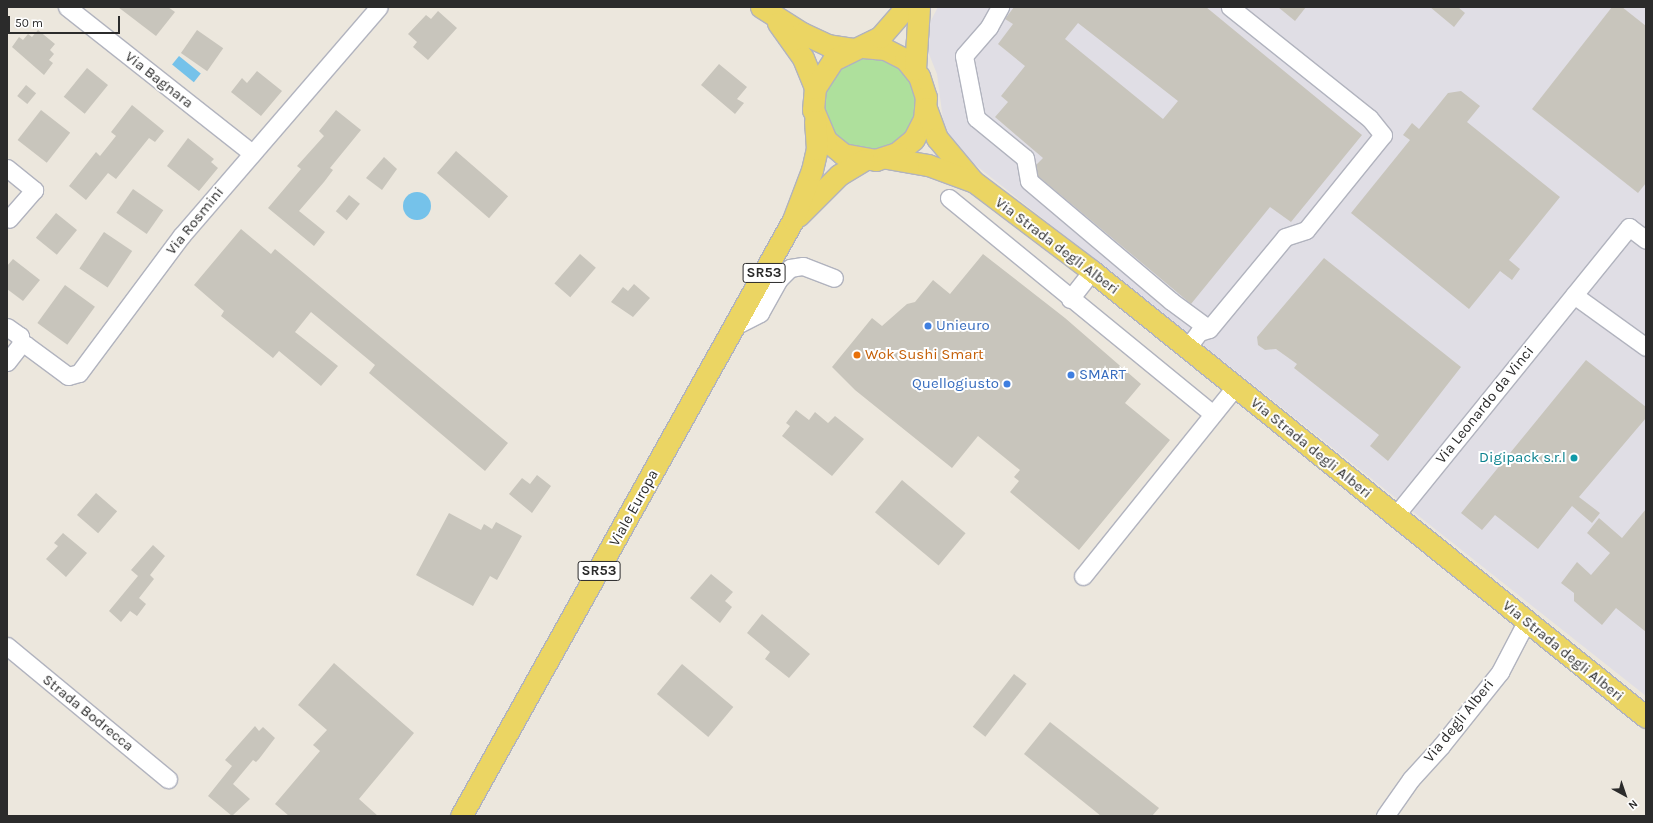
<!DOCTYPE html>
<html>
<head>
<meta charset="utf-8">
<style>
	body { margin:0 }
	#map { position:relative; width:1653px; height:823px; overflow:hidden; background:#ece7dd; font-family:Karla,sans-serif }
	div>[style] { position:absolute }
	.industrial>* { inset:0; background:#e0dee5 }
	.green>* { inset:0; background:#aee09c }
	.round { border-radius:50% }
	.water>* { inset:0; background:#75c2ea; transform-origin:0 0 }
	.building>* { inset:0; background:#c8c5bc; transform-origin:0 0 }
	.roads { filter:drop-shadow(1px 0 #b1b3be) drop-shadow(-1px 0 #b1b3be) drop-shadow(0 1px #b1b3be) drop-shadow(0 -1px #b1b3be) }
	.minor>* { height:17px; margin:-8.5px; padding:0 8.5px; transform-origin:8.5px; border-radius:8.5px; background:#fff }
	.major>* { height:21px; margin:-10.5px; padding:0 10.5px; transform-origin:10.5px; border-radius:10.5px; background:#ebd563 }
	.dots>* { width:11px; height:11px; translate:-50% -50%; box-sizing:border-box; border:2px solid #fff; border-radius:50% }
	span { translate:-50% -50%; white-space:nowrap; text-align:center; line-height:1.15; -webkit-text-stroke:4px #fff; paint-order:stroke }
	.shield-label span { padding:1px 3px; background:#fff; border:1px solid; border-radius:3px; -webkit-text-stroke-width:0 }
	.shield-label { font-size:14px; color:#2b2b2b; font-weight:700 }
	.street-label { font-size:15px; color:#2b2b2b }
	.shop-label { font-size:15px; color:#366cbe }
	.left { translate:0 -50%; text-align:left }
	.right { translate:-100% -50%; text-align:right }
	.food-label { font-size:15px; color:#c56008 }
	.culture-label { font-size:15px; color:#0d838f }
	.frame { position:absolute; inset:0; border:8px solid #2b2b2b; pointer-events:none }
	.north { position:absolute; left:1605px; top:775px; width:40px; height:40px; -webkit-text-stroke:3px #fff; paint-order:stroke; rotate:140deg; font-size:11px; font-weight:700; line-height:16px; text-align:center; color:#2b2b2b }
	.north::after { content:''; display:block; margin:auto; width:14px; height:18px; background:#2b2b2b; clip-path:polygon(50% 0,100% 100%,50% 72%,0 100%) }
	.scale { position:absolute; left:8px; top:16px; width:112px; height:18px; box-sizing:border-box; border:2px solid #2b2b2b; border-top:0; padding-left:5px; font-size:12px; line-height:14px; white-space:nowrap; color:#2b2b2b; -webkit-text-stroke:3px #fff; paint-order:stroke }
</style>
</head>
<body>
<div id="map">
	<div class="industrial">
		<i style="clip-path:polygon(938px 7px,1646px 7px,1646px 696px,959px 152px,945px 135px,937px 74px,925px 44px,925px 32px)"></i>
	</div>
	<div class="green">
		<i class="round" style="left:824px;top:58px;width:92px;height:92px"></i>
	</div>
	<div class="water">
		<i style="left:179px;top:56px;width:28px;height:11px;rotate:39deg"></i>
		<i class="round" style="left:403px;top:192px;width:28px;height:28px"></i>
	</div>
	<div class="building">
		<i style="clip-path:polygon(118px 7px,168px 7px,175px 12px,156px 36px)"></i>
		<i style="clip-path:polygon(evenodd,1014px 7px,1206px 7px,1362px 135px,1291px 222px,1270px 207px,1191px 304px,1038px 176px,1036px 165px,1043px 158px,995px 117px,1008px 102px,1001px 96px,1025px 66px,998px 44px,1013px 24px,1005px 19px,1014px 7px,1078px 23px,1178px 101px,1163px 119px,1065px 39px,1078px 23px)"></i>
		<i style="clip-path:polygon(1278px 7px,1306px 7px,1295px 21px)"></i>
		<i style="clip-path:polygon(1430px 7px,1458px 7px,1465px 13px,1454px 27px)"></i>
		<i style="clip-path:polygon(1612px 7px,1622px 7px,1646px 26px,1646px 183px,1638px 193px,1532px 109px)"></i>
		<i style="clip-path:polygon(438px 11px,457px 28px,428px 60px,413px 47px,417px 42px,408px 34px,426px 15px,431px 19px)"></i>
		<i style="clip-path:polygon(38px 30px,55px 44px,50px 50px,54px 54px,49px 60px,53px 63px,44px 75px,12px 47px,19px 37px,23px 40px,28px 34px,32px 37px)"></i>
		<i style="left:197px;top:30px;width:32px;height:28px;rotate:35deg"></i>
		<i style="clip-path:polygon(719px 64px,747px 87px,737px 99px,744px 103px,735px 114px,701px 85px)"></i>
		<i style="left:87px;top:68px;width:27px;height:37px;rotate:39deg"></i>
		<i style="clip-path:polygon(257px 71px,282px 91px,261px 116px,231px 92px,242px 78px,247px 83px)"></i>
		<i style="left:26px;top:85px;width:13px;height:14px;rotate:39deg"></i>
		<i style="clip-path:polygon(1461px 91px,1480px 106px,1467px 122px,1560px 197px,1509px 260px,1520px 269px,1512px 280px,1500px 271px,1469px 309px,1351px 213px,1410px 140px,1403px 135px,1412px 123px,1419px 129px,1448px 93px)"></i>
		<i style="clip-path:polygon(132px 105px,164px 131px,155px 142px,149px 138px,116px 179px,108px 173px,86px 200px,69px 186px,96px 152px,100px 156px,116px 136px,111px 132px)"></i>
		<i style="left:41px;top:110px;width:37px;height:38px;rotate:38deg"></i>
		<i style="clip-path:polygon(336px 110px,361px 130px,330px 168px,333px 170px,324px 182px,299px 211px,325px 232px,314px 246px,268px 208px,301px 169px,297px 166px,324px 136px,319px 131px)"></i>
		<i style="clip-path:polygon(188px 138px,214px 159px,211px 162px,218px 168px,199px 191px,167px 166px)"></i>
		<i style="left:456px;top:151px;width:69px;height:29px;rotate:41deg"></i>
		<i style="clip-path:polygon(384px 157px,397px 169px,382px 190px,366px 178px)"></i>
		<i style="left:133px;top:189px;width:37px;height:29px;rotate:35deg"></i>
		<i style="left:349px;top:195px;width:14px;height:21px;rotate:39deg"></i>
		<i style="left:56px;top:213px;width:27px;height:32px;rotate:39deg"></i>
		<i style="clip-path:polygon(241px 229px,271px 254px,275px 249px,508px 443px,485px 471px,369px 373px,375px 365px,311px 312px,295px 332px,338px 366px,321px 386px,279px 351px,273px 358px,221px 316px,224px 311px,194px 285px)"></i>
		<i style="left:104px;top:232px;width:34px;height:44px;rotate:34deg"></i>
		<i style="left:580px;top:254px;width:21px;height:39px;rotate:41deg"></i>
		<i style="clip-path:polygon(983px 254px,1065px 318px,1141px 384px,1125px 403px,1170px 440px,1079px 550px,1010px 492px,1019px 481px,1014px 477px,1020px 470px,978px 436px,952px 468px,855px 390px,832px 367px,872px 318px,882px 326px,907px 304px,915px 302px,933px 280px,950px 294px)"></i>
		<i style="clip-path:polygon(1324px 258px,1461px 367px,1388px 461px,1370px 446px,1379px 435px,1294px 368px,1297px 364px,1276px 349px,1265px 350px,1258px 345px,1257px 337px)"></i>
		<i style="clip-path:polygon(13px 259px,40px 280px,23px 301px,7px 289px,7px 266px)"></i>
		<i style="clip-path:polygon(634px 284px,650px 298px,633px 317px,611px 302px,623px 287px,628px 291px)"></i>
		<i style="left:65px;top:285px;width:37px;height:47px;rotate:36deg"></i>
		<i style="clip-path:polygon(1586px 360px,1646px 407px,1646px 418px,1579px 497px,1600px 513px,1592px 523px,1572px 506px,1538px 549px,1495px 515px,1482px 530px,1461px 513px)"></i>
		<i style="clip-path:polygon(796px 410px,809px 420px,815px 412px,828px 423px,835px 416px,864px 439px,832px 476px,782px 436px,790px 426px,786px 423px)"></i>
		<i style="clip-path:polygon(537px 475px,551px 486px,532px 513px,509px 494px,522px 478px,530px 484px)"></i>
		<i style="left:902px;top:480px;width:83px;height:42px;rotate:40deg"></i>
		<i style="left:96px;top:493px;width:28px;height:29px;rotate:41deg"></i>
		<i style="clip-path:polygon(1646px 509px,1646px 632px,1616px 608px,1602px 625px,1574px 601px,1574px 593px,1561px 583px,1577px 562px,1591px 575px,1610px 553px,1587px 533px,1599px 518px,1622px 538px)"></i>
		<i style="clip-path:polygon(449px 513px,481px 530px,484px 524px,492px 529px,496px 522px,522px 536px,497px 580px,490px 576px,473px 606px,416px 575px)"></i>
		<i style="clip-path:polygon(63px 533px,87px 553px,66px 577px,46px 559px,58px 546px,54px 543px)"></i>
		<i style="clip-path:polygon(153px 545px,165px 556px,150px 575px,154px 579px,139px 598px,146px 604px,137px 616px,130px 611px,121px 622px,109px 611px,138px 576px,131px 570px)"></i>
		<i style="clip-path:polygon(711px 574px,733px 592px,725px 601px,732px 607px,720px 623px,690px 598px)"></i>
		<i style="clip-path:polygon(762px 614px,810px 654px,789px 678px,765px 659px,770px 652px,747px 633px)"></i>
		<i style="clip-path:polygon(334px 663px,414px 733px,359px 799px,378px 816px,289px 816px,275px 804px,320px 751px,313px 745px,327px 730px,298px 705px)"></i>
		<i style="left:682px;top:664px;width:67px;height:39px;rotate:40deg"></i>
		<i style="left:1014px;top:674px;width:16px;height:67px;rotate:38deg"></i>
		<i style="clip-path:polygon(1050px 722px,1159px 808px,1152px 816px,1101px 816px,1024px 754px)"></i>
		<i style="clip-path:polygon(255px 726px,259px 731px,263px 727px,275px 738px,259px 759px,256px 762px,253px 760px,233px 784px,250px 799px,232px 816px,208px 796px,232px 766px,225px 760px)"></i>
	</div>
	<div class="roads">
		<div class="minor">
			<i style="left:67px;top:7px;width:236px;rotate:38.3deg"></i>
			<i style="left:1000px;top:7px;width:23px;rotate:119deg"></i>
			<i style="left:989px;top:27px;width:38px;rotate:131deg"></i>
			<i style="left:964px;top:56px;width:63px;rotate:79deg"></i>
			<i style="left:976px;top:118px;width:63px;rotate:39.2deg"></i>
			<i style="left:1025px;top:158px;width:23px;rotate:80deg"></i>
			<i style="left:1029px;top:181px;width:186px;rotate:40.2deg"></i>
			<i style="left:1171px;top:301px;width:47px;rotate:36.4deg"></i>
			<i style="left:7px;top:168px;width:35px;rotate:39deg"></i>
			<i style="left:34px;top:190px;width:38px;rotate:131deg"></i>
			<i style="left:949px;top:198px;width:341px;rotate:39.3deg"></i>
			<i style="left:1574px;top:295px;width:89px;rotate:35.8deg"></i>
			<i style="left:1070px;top:299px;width:36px;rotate:-52deg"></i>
			<i style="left:735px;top:326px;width:28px;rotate:-27deg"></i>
			<i style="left:760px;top:313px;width:38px;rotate:-61deg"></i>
			<i style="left:778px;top:280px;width:17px;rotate:-45deg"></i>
			<i style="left:790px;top:268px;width:13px;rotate:-9deg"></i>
			<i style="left:803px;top:266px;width:33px;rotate:21deg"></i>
			<i style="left:7px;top:327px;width:16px;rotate:35deg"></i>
			<i style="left:20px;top:336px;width:8px;rotate:83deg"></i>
			<i style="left:1187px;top:348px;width:20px;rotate:-53deg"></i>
			<i style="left:1199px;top:332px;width:10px;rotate:-17deg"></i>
			<i style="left:1209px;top:329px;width:119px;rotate:-50.4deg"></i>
			<i style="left:1285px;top:237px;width:22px;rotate:-18deg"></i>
			<i style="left:1306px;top:230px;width:122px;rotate:-51deg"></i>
			<i style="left:1383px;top:135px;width:22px;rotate:-129deg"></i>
			<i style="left:1369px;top:118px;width:178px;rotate:-141.4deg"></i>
			<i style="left:7px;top:362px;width:23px;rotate:-52deg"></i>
			<i style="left:21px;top:344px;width:5px;rotate:11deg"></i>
			<i style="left:26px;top:345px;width:52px;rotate:36.4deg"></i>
			<i style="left:68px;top:376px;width:11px;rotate:-15deg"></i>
			<i style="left:79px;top:373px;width:172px;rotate:-53.3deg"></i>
			<i style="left:182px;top:235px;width:301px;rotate:-49.2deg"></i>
			<i style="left:1395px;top:516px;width:372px;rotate:-51deg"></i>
			<i style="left:1629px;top:227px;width:21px;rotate:37deg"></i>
			<i style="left:1083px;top:576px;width:243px;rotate:-51.2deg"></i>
			<i style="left:7px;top:646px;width:209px;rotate:39.6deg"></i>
			<i style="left:1385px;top:816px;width:45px;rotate:-54.9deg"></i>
			<i style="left:1411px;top:779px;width:45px;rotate:-47.7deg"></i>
			<i style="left:1441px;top:746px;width:95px;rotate:-51.4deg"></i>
			<i style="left:1500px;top:672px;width:56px;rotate:-62.5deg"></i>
		</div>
		<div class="major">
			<i style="left:761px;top:7px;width:49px;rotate:32.4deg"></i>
			<i style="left:802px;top:33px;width:29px;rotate:25deg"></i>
			<i style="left:828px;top:45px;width:25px;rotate:9deg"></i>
			<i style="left:778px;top:23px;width:43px;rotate:54.5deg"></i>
			<i style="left:803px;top:58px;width:32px;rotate:68deg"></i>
			<i style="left:863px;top:47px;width:22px;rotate:5deg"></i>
			<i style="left:885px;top:49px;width:22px;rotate:27deg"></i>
			<i style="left:905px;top:59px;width:22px;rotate:51deg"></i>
			<i style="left:919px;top:76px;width:22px;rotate:72deg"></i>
			<i style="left:926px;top:97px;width:22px;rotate:95deg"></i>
			<i style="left:924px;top:119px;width:22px;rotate:117deg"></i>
			<i style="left:914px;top:139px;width:22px;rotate:141deg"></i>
			<i style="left:897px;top:153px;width:22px;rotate:162deg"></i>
			<i style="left:876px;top:160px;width:34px;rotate:-170deg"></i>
			<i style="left:843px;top:154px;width:22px;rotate:-141deg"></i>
			<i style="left:826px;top:140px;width:33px;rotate:-113deg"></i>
			<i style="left:813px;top:110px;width:22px;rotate:-85deg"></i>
			<i style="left:815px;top:88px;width:33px;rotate:-57deg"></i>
			<i style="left:833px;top:60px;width:52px;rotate:-26.1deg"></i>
			<i style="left:880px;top:37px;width:40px;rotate:-49deg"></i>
			<i style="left:915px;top:69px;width:62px;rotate:-86.3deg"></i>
			<i style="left:926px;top:108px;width:32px;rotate:70deg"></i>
			<i style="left:937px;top:138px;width:56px;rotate:50.1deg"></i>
			<i style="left:973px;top:181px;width:149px;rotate:37.1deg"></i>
			<i style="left:1092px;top:271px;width:711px;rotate:38.84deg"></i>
			<i style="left:887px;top:158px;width:42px;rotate:9.7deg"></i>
			<i style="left:928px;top:165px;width:47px;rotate:20deg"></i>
			<i style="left:798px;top:216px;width:58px;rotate:-45deg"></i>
			<i style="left:839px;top:175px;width:29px;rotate:-31deg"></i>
			<i style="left:461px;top:816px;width:682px;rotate:-60.88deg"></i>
			<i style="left:793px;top:220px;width:53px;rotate:-69.2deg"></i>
			<i style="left:812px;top:170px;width:22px;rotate:-77deg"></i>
			<i style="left:817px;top:149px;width:28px;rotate:-94deg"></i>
		</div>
	</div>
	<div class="dots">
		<i style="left:928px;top:326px;background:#3f7fe0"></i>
		<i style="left:857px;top:355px;background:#e8710a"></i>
		<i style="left:1071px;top:375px;background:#3f7fe0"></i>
		<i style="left:1007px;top:384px;background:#3f7fe0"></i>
		<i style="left:1574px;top:458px;background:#0f9aa8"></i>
	</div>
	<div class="shield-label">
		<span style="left:764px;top:273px">SR53</span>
		<span style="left:599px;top:571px">SR53</span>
	</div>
	<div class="street-label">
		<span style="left:159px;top:80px;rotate:38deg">Via Bagnara</span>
		<span style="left:195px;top:221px;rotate:-51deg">Via Rosmini</span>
		<span style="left:1057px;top:246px;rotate:37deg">Via Strada degli Alberi</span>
		<span style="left:1485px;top:405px;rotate:-51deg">Via Leonardo da Vinci</span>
		<span style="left:1311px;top:448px;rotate:39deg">Via Strada degli Alberi</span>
		<span style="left:634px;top:508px;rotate:-61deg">Viale Europa</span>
		<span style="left:1563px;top:651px;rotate:39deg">Via Strada degli Alberi</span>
		<span style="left:88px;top:713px;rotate:39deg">Strada Bodrecca</span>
		<span style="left:1459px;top:721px;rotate:-51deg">Via degli Alberi</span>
	</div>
	<div class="shop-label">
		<span class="left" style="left:936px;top:326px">Unieuro</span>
		<span class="left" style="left:1079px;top:375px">SMART</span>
		<span class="right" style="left:999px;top:384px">Quellogiusto</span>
	</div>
	<div class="food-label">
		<span class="left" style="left:865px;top:355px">Wok Sushi Smart</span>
	</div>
	<div class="culture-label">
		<span class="right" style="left:1566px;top:458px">Digipack s.r.l</span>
	</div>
	<div class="frame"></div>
	<div class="north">N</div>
	<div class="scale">50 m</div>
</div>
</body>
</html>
